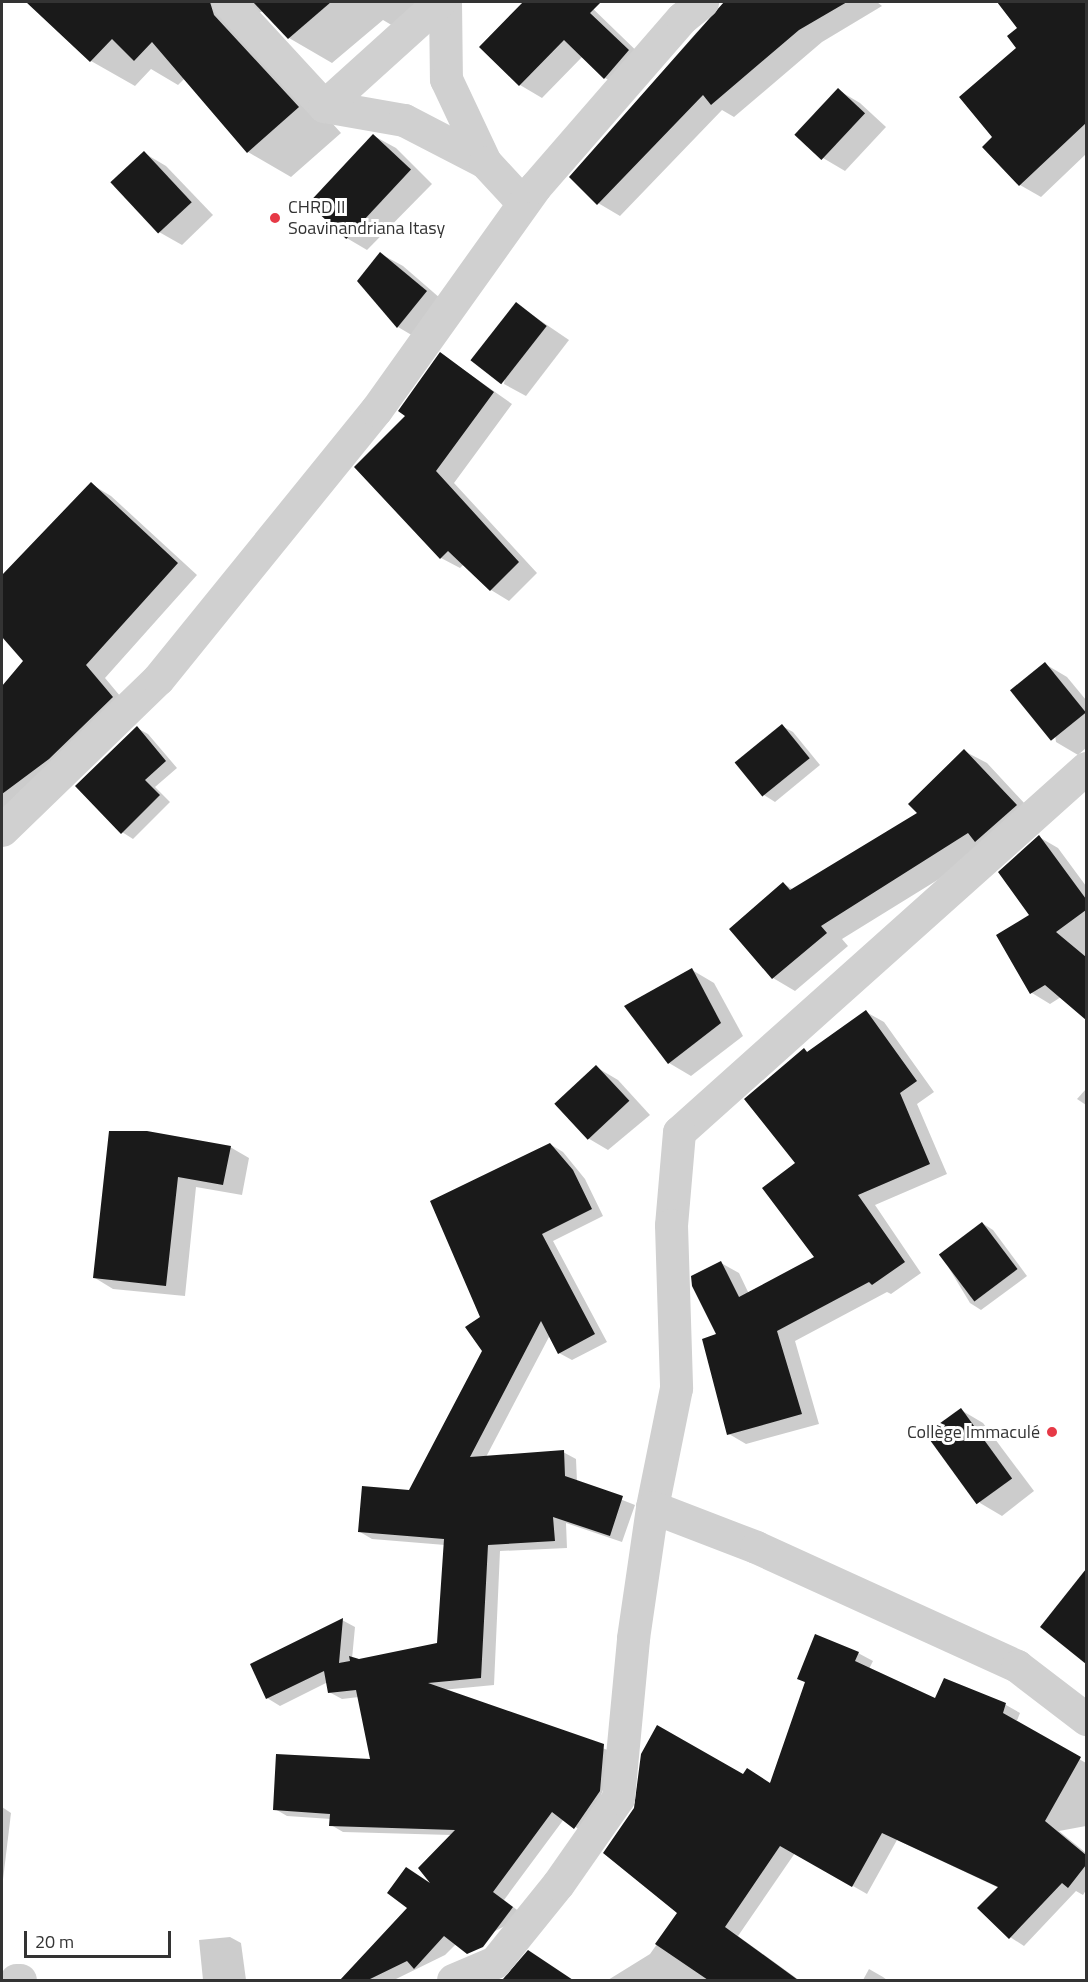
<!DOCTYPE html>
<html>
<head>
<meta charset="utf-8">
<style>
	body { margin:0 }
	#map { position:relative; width:1088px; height:1982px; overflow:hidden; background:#fff; font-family:"Titillium Web",sans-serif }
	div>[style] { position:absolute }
	.shadow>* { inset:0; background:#0003 }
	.building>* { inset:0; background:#1a1a1a; transform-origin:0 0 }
	.minor>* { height:33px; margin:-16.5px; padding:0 16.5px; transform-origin:16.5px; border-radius:16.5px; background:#d0d0d0 }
	.dots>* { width:16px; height:16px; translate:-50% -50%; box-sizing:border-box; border:3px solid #fff; border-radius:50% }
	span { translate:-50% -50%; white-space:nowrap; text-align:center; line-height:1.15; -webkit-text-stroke:6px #fff; paint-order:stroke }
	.poi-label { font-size:18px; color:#333 }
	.left { translate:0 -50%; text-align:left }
	.right { translate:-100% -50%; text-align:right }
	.frame { position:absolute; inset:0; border:3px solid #333; pointer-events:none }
	.scale { position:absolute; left:24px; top:1931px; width:147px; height:27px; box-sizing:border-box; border:3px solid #333; border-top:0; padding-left:8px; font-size:18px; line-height:21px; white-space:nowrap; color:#333; -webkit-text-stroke:4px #fff; paint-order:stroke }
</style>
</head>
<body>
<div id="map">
	<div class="shadow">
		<i style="clip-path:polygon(32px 2px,460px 2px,417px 40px,383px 20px,332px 63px,289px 38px,264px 11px,258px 13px,258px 41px,341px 133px,291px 177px,248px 152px,185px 78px,178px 85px,151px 69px,135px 86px,91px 61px)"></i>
		<i style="clip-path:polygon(525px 2px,586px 2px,650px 64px,627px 90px,605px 78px,583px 56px,542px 98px,520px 85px,481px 47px)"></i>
		<i style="clip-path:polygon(729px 2px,877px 2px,882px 6px,822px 42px,734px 117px,722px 110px,620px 216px,598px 203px,571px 177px,696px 33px)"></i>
		<i style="clip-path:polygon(1008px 2px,1086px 2px,1086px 154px,1041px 197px,1020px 185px,994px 137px,1018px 48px,1019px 28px,1002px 6px)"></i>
		<i style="clip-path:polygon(838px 90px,860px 103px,886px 127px,845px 171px,823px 158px,797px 135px)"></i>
		<i style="clip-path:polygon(374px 136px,396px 148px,432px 184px,367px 250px,345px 237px)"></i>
		<i style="clip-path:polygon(144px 153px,166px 166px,213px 215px,182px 245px,159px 232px)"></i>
		<i style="clip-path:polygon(381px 254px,403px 266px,448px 305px,420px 340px,398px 327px,359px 281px)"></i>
		<i style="clip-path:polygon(516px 304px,569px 340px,526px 396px,504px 384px)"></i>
		<i style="clip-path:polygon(441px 354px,512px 404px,454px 483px,537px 573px,509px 601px,491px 590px,464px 564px,460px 568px,441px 558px,407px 415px)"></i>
		<i style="clip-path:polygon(91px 484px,111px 496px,197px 575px,105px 678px,131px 709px,2px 821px,2px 689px,25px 661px,17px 626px,2px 609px,2px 577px)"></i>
		<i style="clip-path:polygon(1045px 664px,1067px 677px,1086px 700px,1086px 748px,1078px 755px,1056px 742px)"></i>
		<i style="clip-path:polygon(782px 726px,793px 732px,820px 765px,775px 802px,764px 795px)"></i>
		<i style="clip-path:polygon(137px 728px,148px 734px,177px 768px,155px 787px,170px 802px,133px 839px,122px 832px)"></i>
		<i style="clip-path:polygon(964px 751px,987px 763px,1038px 818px,842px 939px,848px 946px,795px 991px,773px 978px,732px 929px,784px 884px,794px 890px,919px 814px)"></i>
		<i style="clip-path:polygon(1039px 837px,1058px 848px,1086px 886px,1086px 1018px,1061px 997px,1050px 1004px,1032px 993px,1031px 916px)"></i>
		<i style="clip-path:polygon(692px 970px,714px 983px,743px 1036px,691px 1076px,669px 1063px)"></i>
		<i style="clip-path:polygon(866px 1012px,884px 1022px,934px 1092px,917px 1104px,947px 1174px,875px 1205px,921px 1273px,891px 1294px,887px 1292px,795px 1341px,819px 1424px,746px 1444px,729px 1434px,719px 1335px,721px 1263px,739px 1273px,749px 1294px,816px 1257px,797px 1164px,804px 1050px,809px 1053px)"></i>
		<i style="clip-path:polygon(596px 1067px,618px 1080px,650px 1115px,608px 1150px,586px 1137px,555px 1104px)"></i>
		<i style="clip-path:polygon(1086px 1089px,1086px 1105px,1077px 1099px)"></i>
		<i style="clip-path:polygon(110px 1132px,230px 1147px,249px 1158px,242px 1195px,196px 1187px,185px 1296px,113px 1289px,95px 1278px)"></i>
		<i style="clip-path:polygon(550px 1144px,563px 1152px,585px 1179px,603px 1216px,553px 1241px,607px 1342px,572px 1360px,559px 1353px,550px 1335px,486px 1457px,563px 1452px,576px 1459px,577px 1482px,635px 1505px,622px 1542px,566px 1523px,567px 1548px,500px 1551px,494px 1685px,442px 1690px,616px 1753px,587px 1835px,564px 1819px,504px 1900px,525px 1916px,463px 1947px,457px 1943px,445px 1955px,394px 1980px,346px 1980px,434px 1881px,451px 1835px,343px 1832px,331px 1825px,331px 1819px,287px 1816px,275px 1809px,371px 1761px,359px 1697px,342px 1699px,329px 1692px,328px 1682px,280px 1706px,267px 1698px,252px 1664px,342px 1620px,355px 1627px,352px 1659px,359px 1661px,439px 1644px,445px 1545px,372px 1539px,360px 1532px,410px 1492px,483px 1351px,482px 1317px)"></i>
		<i style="clip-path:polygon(982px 1223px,993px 1230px,1027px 1276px,981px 1310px,970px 1303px,941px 1255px)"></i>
		<i style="clip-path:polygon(961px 1410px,983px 1423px,1034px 1491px,1002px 1516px,980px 1503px)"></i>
		<i style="clip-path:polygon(1086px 1572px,1086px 1659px,1043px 1627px)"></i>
		<i style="clip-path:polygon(858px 1653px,873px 1661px,869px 1669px,936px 1700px,945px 1680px,1006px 1705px,1020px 1713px,1016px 1723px,1086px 1763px,1086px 1826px,1059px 1831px,1086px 1853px,1086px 1890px,1083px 1895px,1076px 1891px,1024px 1946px,1010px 1937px,999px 1888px,897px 1840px,867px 1894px,795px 1853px,738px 1936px,799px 1980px,608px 1980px,650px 1954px,679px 1913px,743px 1776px,771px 1784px,806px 1683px,799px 1679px)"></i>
		<i style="clip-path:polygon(2px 1807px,11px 1813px,2px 1888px)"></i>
		<i style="clip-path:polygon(230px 1937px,241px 1943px,246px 1980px,203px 1980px,199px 1940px)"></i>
		<i style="clip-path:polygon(543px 1961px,572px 1980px,505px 1979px)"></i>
		<i style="clip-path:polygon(869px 1969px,883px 1977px,887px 1980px,863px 1980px)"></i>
	</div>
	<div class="building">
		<i style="clip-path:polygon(26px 2px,210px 2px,214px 15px,299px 107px,247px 153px,152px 42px,134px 61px,112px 39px,90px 62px)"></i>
		<i style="clip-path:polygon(253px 2px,331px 2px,288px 39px)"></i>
		<i style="clip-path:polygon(523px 2px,601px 2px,590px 13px,629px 50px,604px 79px,564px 40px,519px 86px,479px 47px)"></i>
		<i style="clip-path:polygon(724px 2px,847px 2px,799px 30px,711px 105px,703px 95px,597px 205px,569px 177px)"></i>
		<i style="clip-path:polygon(997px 2px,1086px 2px,1086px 123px,1019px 186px,982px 147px,992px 137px,959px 97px,1016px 48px,1007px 36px,1017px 28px)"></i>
		<i style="left:838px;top:88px;width:37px;height:64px;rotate:43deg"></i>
		<i style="left:373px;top:134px;width:52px;height:95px;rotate:43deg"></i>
		<i style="left:144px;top:151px;width:70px;height:46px;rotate:47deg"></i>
		<i style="clip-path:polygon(380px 252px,427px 291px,397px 328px,357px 281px)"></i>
		<i style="left:516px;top:302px;width:39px;height:74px;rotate:38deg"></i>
		<i style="clip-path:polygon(440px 352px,494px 392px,436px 471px,519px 562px,490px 591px,448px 551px,440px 559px,354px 467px,405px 416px,398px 411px)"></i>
		<i style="clip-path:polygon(91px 482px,178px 563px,86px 665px,113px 697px,49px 759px,2px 794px,2px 686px,23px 661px,2px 637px,2px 575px)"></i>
		<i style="left:1045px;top:662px;width:65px;height:45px;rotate:51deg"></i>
		<i style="left:782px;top:724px;width:44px;height:61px;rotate:51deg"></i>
		<i style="clip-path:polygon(137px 726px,166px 761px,145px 780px,160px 795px,121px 834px,75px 786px)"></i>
		<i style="clip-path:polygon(964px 749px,1017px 805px,975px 842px,968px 833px,821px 926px,827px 933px,772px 979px,729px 929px,783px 882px,790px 890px,917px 813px,908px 804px)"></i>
		<i style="clip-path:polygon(1039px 835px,1086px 899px,1086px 910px,1056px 932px,1086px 957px,1086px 1020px,1045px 985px,1030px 994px,996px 935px,1029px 915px,998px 872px)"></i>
		<i style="clip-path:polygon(692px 968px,721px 1023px,668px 1064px,624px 1006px)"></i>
		<i style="clip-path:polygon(866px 1010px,917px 1081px,900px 1093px,930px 1164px,858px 1195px,905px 1262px,872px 1285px,869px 1282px,777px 1331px,802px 1414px,727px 1435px,702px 1339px,716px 1334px,692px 1286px,691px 1276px,721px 1261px,739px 1297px,814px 1257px,762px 1188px,795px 1163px,744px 1099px,804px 1048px,807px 1052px)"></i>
		<i style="left:596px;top:1065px;width:49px;height:57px;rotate:47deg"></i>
		<i style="clip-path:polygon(109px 1131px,147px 1131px,231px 1146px,223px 1185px,178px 1177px,166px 1286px,93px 1278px)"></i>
		<i style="clip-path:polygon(550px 1143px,573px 1170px,592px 1209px,542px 1234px,595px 1334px,558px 1354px,541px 1321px,470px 1457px,564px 1450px,565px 1476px,623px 1496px,610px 1536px,553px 1517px,555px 1541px,488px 1545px,481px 1678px,428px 1683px,604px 1744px,600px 1791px,574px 1829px,552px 1812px,493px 1892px,513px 1907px,483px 1947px,467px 1954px,444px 1936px,414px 1969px,407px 1961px,368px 1980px,340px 1980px,407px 1908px,387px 1893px,406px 1867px,430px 1883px,418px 1868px,455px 1830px,329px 1826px,330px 1814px,273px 1810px,276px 1754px,370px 1759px,356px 1690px,328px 1693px,324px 1671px,266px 1699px,250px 1664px,343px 1618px,339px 1663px,350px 1661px,349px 1656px,359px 1659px,437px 1643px,444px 1539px,358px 1532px,362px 1486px,409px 1490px,482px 1351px,465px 1327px,480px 1317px,430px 1201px)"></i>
		<i style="left:982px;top:1222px;width:59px;height:54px;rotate:53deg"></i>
		<i style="left:961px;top:1408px;width:87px;height:44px;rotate:54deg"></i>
		<i style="clip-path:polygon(1086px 1569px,1086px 1664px,1040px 1627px)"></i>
		<i style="clip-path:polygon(815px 1634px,859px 1652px,855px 1661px,935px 1698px,944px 1678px,1006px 1703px,1003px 1713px,1081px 1757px,1045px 1821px,1086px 1855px,1086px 1865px,1068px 1888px,1062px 1883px,1009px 1939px,977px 1908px,998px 1887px,882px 1833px,852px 1887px,780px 1846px,725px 1927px,798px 1980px,708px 1980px,655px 1944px,677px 1913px,603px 1853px,634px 1808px,641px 1754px,657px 1725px,743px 1774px,747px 1768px,770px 1783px,805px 1682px,797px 1679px)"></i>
		<i style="clip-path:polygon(528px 1950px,573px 1980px,503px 1979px)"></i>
	</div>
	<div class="minor">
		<i style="left:228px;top:2px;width:142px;rotate:47.3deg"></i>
		<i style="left:324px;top:106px;width:81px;rotate:9.9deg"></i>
		<i style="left:404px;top:120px;width:91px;rotate:27.4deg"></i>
		<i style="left:445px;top:2px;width:77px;rotate:89.3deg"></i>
		<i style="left:446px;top:79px;width:92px;rotate:64.8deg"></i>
		<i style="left:485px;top:162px;width:56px;rotate:47.2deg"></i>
		<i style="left:324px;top:106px;width:155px;rotate:-42.1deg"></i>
		<i style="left:1086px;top:768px;width:546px;rotate:138.19deg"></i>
		<i style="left:679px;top:1132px;width:93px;rotate:94.9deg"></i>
		<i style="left:671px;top:1225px;width:163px;rotate:88.2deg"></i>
		<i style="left:676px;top:1388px;width:121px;rotate:101.4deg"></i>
		<i style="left:652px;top:1507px;width:111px;rotate:21deg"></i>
		<i style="left:756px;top:1547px;width:287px;rotate:24.5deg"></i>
		<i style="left:1017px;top:1666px;width:87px;rotate:37.5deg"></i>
		<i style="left:2px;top:830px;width:217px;rotate:-44.1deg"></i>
		<i style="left:158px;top:679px;width:346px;rotate:-51deg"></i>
		<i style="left:376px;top:410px;width:274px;rotate:-54.5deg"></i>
		<i style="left:535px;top:187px;width:224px;rotate:-49deg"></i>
		<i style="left:682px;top:18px;width:26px;rotate:-39deg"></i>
		<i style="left:16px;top:1980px;width:4px"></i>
		<i style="left:453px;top:1980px;width:46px;rotate:-23.2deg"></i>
		<i style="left:495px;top:1962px;width:100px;rotate:-51.1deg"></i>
		<i style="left:558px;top:1884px;width:105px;rotate:-55.1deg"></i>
		<i style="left:618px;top:1798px;width:161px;rotate:-84.6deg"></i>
		<i style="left:633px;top:1638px;width:132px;rotate:-81.7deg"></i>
	</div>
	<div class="dots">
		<i style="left:275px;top:218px;background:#e63946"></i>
		<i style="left:1052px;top:1432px;background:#e63946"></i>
	</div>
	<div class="poi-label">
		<span class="left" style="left:288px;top:218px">CHRD II<br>Soavinandriana Itasy</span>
		<span class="right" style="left:1040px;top:1432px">Collège Immaculé</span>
	</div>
	<div class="frame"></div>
	<div class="scale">20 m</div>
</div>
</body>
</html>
